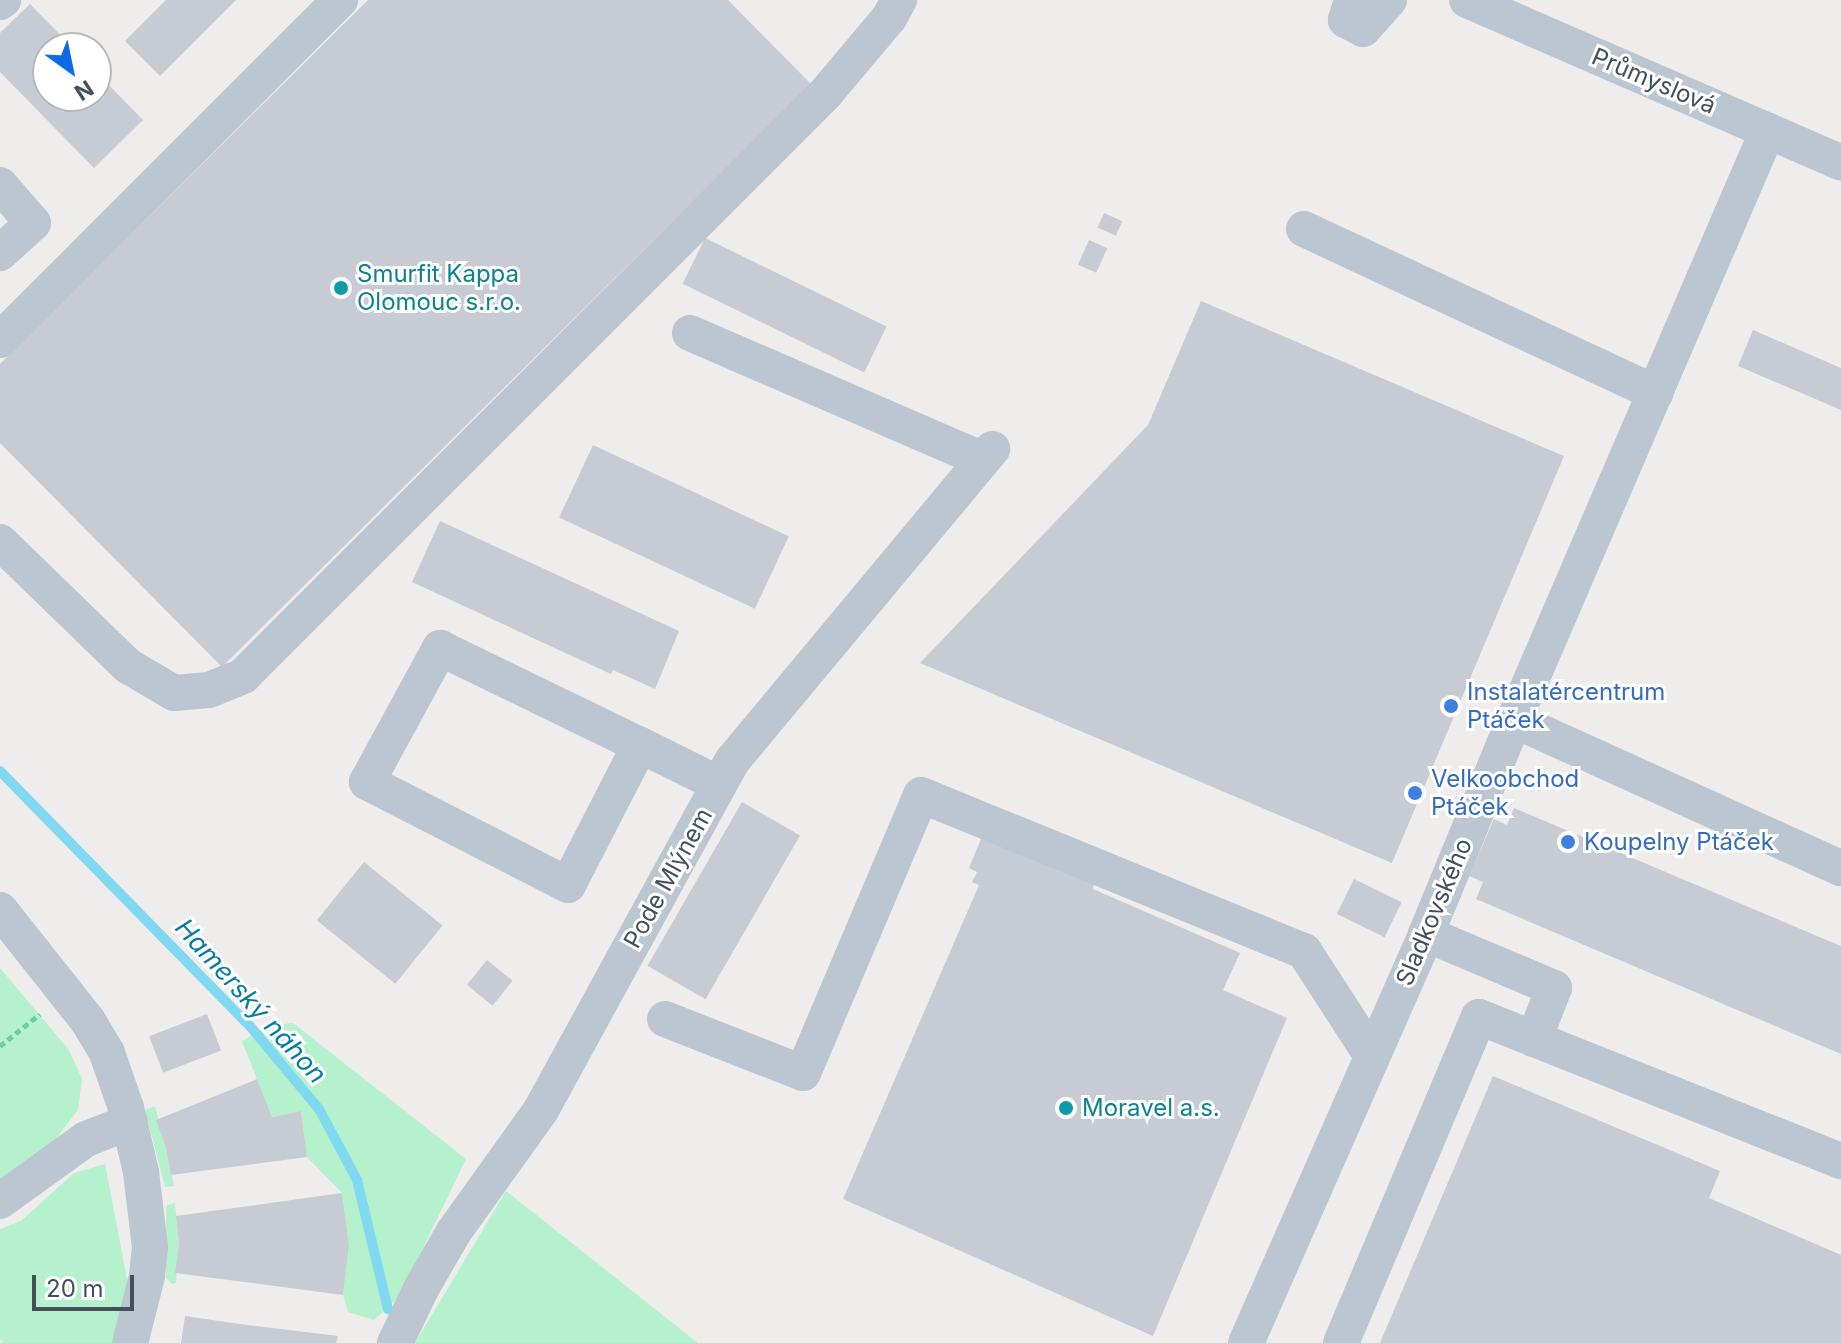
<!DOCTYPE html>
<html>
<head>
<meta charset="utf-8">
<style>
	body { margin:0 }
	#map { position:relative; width:1841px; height:1343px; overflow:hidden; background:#efecec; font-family:Inter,sans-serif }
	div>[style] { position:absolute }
	.green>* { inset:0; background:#b6f1ce }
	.stream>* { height:10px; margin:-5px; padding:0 5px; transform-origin:5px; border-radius:5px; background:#80d8f1 }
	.building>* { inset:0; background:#c7cbd3; transform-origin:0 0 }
	.path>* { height:5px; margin-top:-2.5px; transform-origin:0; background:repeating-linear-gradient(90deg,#6cd1a0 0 6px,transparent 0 10px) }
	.minor>* { height:36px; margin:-18px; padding:0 18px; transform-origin:18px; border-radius:18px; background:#bbc6d0 }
	.dots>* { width:22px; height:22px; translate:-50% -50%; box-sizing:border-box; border:4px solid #fff; border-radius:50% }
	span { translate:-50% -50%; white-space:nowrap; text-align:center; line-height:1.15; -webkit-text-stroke:6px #fff; paint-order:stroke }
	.street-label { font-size:24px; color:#434f5a }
	.culture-label { font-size:24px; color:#0d838f }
	.left { translate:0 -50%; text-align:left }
	.shop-label { font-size:24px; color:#366cbe }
	.water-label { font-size:26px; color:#047c9d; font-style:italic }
	.north { position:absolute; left:32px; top:32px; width:80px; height:80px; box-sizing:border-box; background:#fff; border:2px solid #b4b9bd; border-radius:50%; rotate:147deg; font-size:22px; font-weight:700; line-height:32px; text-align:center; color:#434f5a }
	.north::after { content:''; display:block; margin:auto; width:28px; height:36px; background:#0e6ae7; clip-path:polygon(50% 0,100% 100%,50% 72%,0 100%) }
	.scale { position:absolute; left:32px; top:1275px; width:102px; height:36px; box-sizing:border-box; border:4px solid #434f5a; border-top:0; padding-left:10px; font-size:24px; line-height:28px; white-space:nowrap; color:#434f5a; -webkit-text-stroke:6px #fff; paint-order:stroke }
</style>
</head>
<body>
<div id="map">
	<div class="green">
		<i style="clip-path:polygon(0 968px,69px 1050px,82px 1079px,78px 1110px,56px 1139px,0 1183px)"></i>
		<i style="clip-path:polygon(293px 1023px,466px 1159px,400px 1296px,374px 1320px,348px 1312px,343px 1295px,349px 1245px,342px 1193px,307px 1157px,301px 1111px,272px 1117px,242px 1041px,273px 1025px)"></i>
		<i style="clip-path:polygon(155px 1106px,166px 1147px,174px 1186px,165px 1187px,145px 1110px)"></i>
		<i style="clip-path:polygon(105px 1164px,128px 1284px,117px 1343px,4px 1343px,0 1340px,0 1229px,21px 1221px,74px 1173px)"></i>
		<i style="clip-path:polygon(506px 1191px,698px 1343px,415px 1343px)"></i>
		<i style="clip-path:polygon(175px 1203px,179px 1244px,176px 1283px,172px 1284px,166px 1278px,166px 1210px,167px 1205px)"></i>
	</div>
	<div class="stream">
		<i style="left:0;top:771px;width:357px;rotate:45.6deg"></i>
		<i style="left:250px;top:1026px;width:108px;rotate:50.3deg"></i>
		<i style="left:319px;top:1109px;width:81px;rotate:61.8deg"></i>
		<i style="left:357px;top:1180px;width:133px;rotate:76.5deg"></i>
	</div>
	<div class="building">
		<i style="clip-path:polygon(166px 0,236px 0,160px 76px,125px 41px)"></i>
		<i style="clip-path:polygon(368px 0,728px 0,811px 84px,222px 667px,0 443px,0 364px)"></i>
		<i style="clip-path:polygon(30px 4px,73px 48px,48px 48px,48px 96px,96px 96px,96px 72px,143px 120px,94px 168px,0 72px,0 33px)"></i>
		<i style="left:1104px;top:213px;width:20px;height:16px;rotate:24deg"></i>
		<i style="left:705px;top:238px;width:202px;height:51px;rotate:26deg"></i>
		<i style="left:1089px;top:240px;width:20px;height:27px;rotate:24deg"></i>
		<i style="clip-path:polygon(1201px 301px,1564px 456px,1392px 863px,920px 663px,1148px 425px)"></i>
		<i style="clip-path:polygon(1753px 330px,1841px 368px,1841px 410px,1738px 366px)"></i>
		<i style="left:593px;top:445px;width:216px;height:80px;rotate:25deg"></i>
		<i style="clip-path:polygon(440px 521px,679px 631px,655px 689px,613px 670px,611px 674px,412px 582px)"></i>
		<i style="left:742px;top:802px;width:67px;height:189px;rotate:30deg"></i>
		<i style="clip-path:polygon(1514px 808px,1841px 946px,1841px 1054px,1476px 899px,1483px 882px,1469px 876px,1494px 819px,1507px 825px)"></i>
		<i style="clip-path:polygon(983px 834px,1094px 883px,1093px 889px,1240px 953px,1223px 990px,1287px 1018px,1153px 1336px,843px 1199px,979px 885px,972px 882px,977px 872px,969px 868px)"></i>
		<i style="left:364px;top:862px;width:101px;height:75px;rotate:39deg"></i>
		<i style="left:1354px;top:879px;width:53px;height:39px;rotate:26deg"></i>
		<i style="left:487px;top:960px;width:33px;height:32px;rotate:39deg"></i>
		<i style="left:207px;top:1014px;width:39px;height:62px;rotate:69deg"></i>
		<i style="clip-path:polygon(1493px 1076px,1720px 1171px,1709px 1198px,1841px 1255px,1841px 1343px,1380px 1343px)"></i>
		<i style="clip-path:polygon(257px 1079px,272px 1117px,301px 1111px,307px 1157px,171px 1175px,166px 1147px,156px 1120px)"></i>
		<i style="clip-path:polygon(342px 1193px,349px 1245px,343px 1295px,175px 1273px,179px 1244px,176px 1216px)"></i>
		<i style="clip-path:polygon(185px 1316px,240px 1324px,338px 1336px,336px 1343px,181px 1343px)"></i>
	</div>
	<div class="path">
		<i style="left:0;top:1046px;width:51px;rotate:-38.7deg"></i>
	</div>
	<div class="minor">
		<i style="left:1352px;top:0;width:21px;rotate:107deg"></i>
		<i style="left:1346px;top:20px;width:19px;rotate:28deg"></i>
		<i style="left:1363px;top:29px;width:39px;rotate:-48deg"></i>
		<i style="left:1467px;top:0;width:408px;rotate:23.5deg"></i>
		<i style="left:0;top:2px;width:4px;rotate:-34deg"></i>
		<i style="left:0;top:185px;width:50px;rotate:49deg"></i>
		<i style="left:33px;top:223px;width:45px;rotate:137.7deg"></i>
		<i style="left:1304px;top:229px;width:388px;rotate:25deg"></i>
		<i style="left:690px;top:333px;width:319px;rotate:23.4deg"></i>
		<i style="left:0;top:340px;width:481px;rotate:-45deg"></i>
		<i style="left:0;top:542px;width:178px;rotate:44.1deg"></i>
		<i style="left:128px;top:666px;width:53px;rotate:30.4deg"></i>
		<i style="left:174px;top:693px;width:35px;rotate:-5deg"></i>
		<i style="left:209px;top:690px;width:37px;rotate:-22deg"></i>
		<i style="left:243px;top:676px;width:823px;rotate:-45deg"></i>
		<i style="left:825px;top:94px;width:99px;rotate:-49.9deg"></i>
		<i style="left:889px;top:18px;width:21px;rotate:-61deg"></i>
		<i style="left:1514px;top:720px;width:642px;rotate:-66.71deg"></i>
		<i style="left:640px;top:745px;width:157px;rotate:117.2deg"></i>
		<i style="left:568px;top:885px;width:226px;rotate:-152.9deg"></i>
		<i style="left:367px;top:782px;width:153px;rotate:-61.4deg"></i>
		<i style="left:440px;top:648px;width:222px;rotate:25.9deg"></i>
		<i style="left:640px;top:745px;width:88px;rotate:26.3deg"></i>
		<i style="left:0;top:910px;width:142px;rotate:51.6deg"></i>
		<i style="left:88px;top:1021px;width:37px;rotate:59deg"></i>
		<i style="left:107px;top:1053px;width:58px;rotate:70.9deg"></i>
		<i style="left:126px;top:1108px;width:66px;rotate:76.8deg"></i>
		<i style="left:141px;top:1172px;width:76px;rotate:83.2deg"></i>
		<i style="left:150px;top:1247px;width:29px;rotate:96deg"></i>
		<i style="left:147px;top:1276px;width:69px;rotate:104.2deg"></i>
		<i style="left:1426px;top:934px;width:139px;rotate:22.9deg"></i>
		<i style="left:1554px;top:988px;width:55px;rotate:111.4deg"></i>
		<i style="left:665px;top:1019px;width:148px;rotate:21.4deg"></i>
		<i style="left:803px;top:1073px;width:302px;rotate:-67deg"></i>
		<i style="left:921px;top:795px;width:414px;rotate:22.2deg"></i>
		<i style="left:1304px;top:951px;width:125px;rotate:57.1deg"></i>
		<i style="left:0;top:1201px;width:106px;rotate:-35.8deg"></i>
		<i style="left:86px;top:1139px;width:47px;rotate:-21.1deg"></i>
		<i style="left:395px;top:1343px;width:62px;rotate:-64.3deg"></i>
		<i style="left:422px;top:1287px;width:62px;rotate:-60.1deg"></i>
		<i style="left:453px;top:1233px;width:151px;rotate:-54.4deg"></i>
		<i style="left:541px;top:1110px;width:399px;rotate:-61.3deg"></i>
		<i style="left:733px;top:760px;width:405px;rotate:-50.2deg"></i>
		<i style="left:1246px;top:1343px;width:447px;rotate:-66.2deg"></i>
		<i style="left:1426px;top:934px;width:231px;rotate:-67.6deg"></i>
		<i style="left:1514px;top:720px;width:359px;rotate:24.4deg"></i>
		<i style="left:1341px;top:1343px;width:354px;rotate:-67.1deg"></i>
		<i style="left:1479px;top:1017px;width:390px;rotate:21.7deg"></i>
	</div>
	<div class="dots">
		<i style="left:341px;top:288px;background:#0f9aa8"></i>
		<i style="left:1451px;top:706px;background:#3f7fe0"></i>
		<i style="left:1415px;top:793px;background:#3f7fe0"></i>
		<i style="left:1568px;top:842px;background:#3f7fe0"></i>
		<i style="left:1066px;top:1108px;background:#0f9aa8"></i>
	</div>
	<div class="street-label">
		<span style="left:1654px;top:81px;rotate:23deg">Průmyslová</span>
		<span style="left:668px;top:878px;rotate:-61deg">Pode Mlýnem</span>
		<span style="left:1434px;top:912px;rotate:-67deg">Sladkovského</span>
	</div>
	<div class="culture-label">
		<span class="left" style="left:357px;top:288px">Smurfit Kappa<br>Olomouc s.r.o.</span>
		<span class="left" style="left:1082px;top:1108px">Moravel a.s.</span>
	</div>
	<div class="shop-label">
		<span class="left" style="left:1467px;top:706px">Instalatércentrum<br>Ptáček</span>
		<span class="left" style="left:1431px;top:793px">Velkoobchod<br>Ptáček</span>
		<span class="left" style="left:1584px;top:842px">Koupelny Ptáček</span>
	</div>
	<div class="water-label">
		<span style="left:251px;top:1001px;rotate:48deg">Hamerský náhon</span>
	</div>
	<div class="north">N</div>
	<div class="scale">20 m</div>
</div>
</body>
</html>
